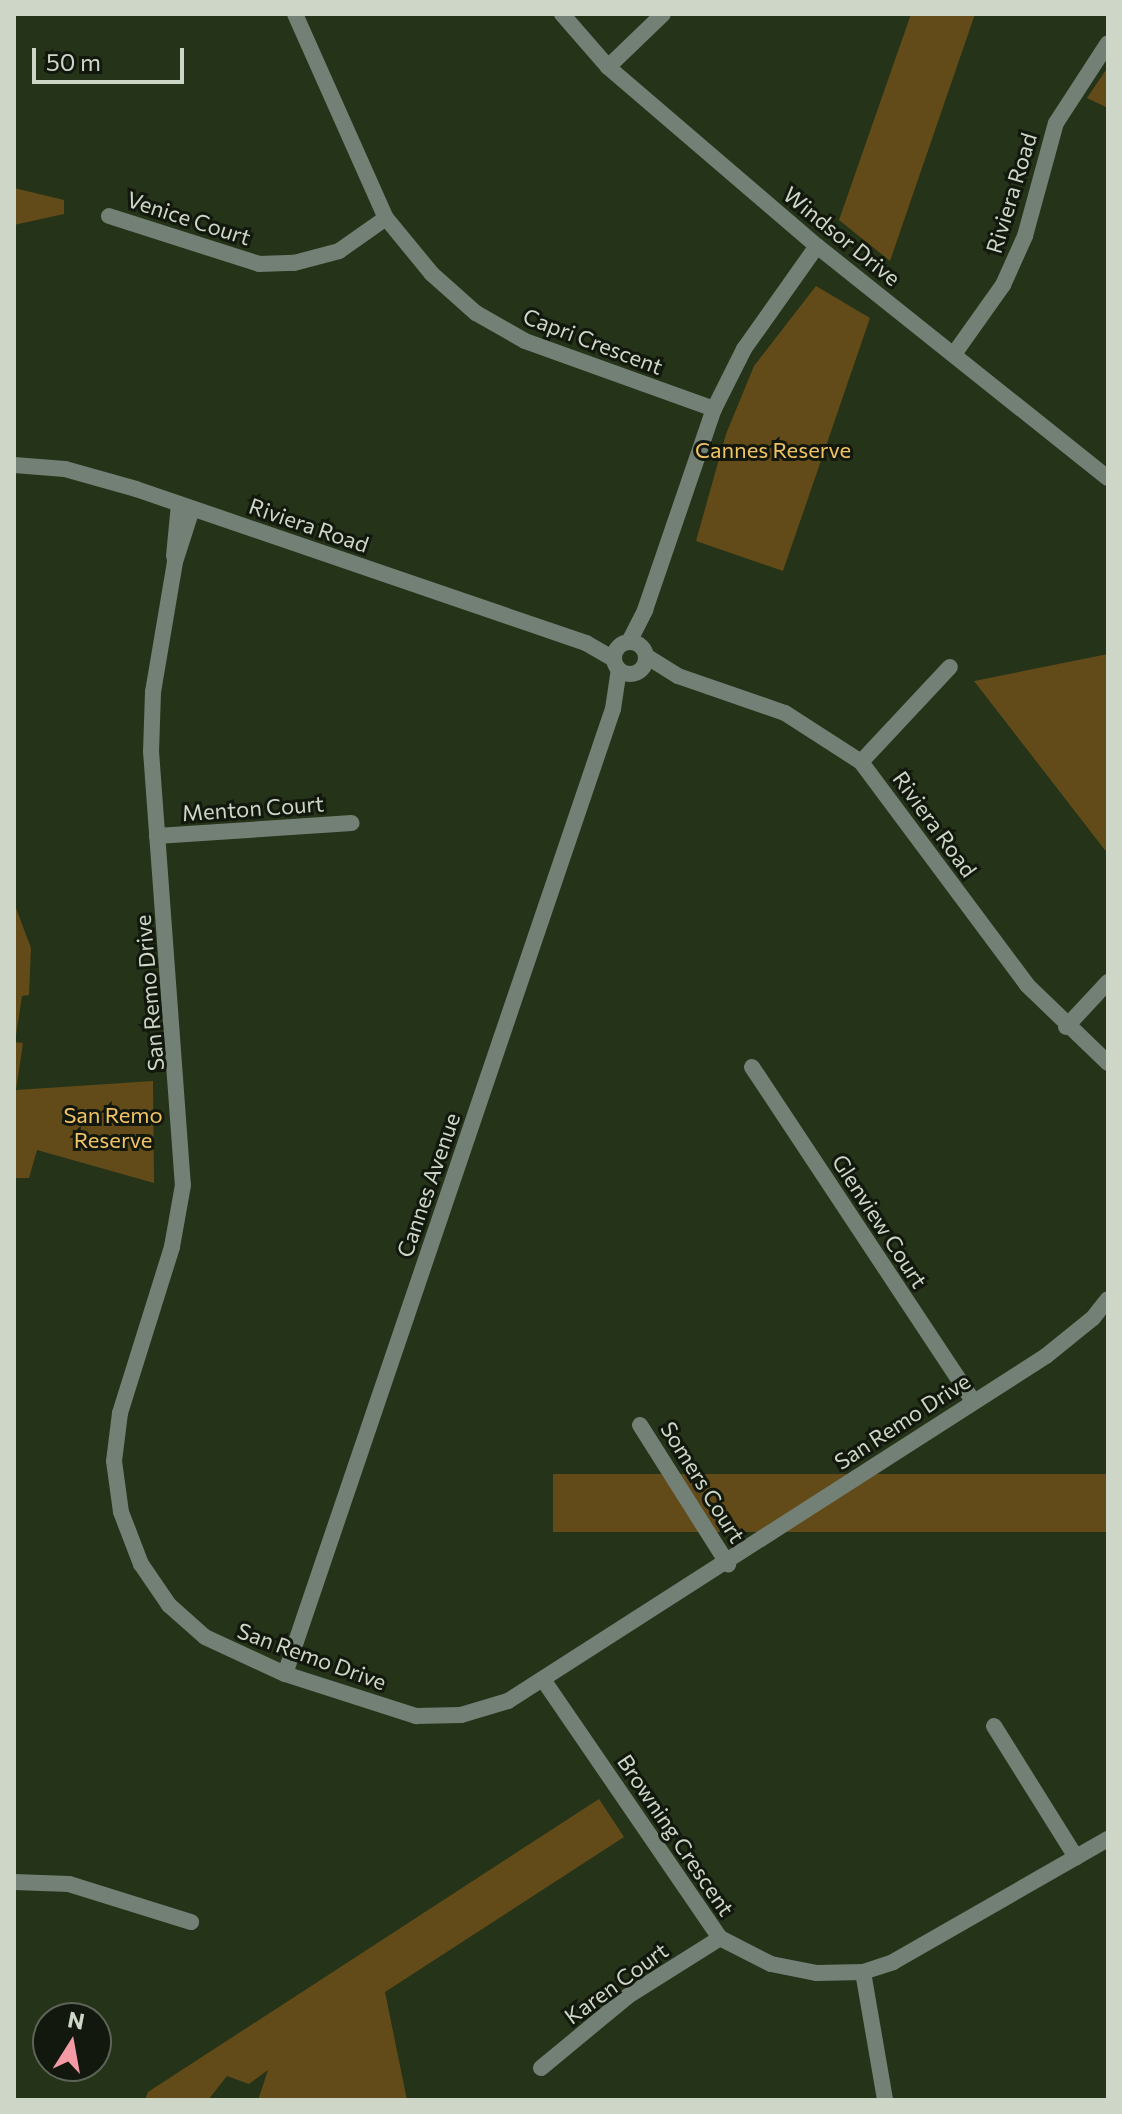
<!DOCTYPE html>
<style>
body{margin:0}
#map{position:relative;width:1122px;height:2114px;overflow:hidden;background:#253318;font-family:Commissioner,sans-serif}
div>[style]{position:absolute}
.green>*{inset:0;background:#624b19;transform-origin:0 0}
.minor>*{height:16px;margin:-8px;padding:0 8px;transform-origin:8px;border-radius:8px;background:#728076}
.minor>.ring{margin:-8px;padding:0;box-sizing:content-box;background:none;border:16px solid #728076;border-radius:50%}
span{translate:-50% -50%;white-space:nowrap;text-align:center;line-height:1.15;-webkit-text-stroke:6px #12180d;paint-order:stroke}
.street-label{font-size:22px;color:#ced7c7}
.park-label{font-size:22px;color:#f2c363}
.frame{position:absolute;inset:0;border:16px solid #ced7c7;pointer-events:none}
.north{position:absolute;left:32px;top:2002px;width:80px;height:80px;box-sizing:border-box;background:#12180d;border:2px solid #5d6457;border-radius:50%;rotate:11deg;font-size:22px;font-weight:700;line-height:32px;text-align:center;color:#ced7c7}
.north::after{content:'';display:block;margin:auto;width:28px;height:36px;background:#f49aa5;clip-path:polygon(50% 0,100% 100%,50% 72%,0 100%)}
.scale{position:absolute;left:32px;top:48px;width:152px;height:36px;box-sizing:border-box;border:4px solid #ced7c7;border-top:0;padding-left:10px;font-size:24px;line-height:28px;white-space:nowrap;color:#ced7c7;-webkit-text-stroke:6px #12180d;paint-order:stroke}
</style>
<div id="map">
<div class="green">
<div style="clip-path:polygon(911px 14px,975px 14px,890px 261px,839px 220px)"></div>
<div style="clip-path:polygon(1108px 67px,1108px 108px,1087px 98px)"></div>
<div style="clip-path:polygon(14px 188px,64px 200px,64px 214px,14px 225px)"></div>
<div style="clip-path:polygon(816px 286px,870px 318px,783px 571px,696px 541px,726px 434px,754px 366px)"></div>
<div style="clip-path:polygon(1108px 654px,1108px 854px,974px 681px)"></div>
<div style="clip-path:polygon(14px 903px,31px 948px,29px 995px,22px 996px,15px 1042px,23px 1043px,16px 1090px,153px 1081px,154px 1183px,37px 1150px,29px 1178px,14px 1178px)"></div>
<div style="left:1108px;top:1474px;width:58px;height:555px;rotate:90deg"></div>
<div style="clip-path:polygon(599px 1799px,624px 1837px,385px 1992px,407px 2100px,258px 2100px,268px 2070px,249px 2084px,227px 2076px,208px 2100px,145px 2100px,148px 2092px)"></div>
</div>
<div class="minor">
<div style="left:295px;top:14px;width:223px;rotate:66deg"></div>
<div style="left:386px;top:218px;width:72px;rotate:50.6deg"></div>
<div style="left:432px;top:274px;width:59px;rotate:41.6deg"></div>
<div style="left:476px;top:313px;width:56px;rotate:29.7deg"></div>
<div style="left:525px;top:341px;width:201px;rotate:19.8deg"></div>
<div style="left:562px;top:14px;width:70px;rotate:49deg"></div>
<div style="left:608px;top:67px;width:275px;rotate:40.6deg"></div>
<div style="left:817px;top:246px;width:372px;rotate:38.6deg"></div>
<div style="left:608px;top:67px;width:76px;rotate:-43.9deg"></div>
<div style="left:109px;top:216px;width:157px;rotate:17.7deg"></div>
<div style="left:259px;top:264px;width:35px;rotate:-2deg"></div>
<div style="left:294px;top:263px;width:47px;rotate:-14.9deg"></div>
<div style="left:339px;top:251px;width:57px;rotate:-35.1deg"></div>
<div style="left:954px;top:354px;width:85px;rotate:-54.6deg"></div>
<div style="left:1003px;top:285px;width:54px;rotate:-65.8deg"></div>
<div style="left:1025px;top:236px;width:117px;rotate:-74.7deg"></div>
<div style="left:1056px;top:123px;width:95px;rotate:-57deg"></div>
<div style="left:14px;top:465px;width:51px;rotate:4.5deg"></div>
<div style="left:65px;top:469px;width:74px;rotate:15.7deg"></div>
<div style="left:136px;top:489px;width:476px;rotate:18.9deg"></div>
<div style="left:586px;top:643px;width:32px;rotate:30deg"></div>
<div style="left:192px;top:509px;width:56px;rotate:107.8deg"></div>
<div style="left:175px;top:562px;width:132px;rotate:99.6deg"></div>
<div style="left:153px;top:692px;width:59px;rotate:91.9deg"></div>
<div style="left:151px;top:751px;width:435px;rotate:85.8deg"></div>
<div style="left:183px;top:1185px;width:63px;rotate:100.1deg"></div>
<div style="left:172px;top:1247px;width:174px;rotate:107.4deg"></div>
<div style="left:120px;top:1413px;width:48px;rotate:97.1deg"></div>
<div style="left:114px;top:1461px;width:51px;rotate:82.2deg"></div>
<div style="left:121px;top:1512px;width:56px;rotate:69deg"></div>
<div style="left:141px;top:1564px;width:50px;rotate:55.7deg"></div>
<div style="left:169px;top:1605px;width:48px;rotate:41.6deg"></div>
<div style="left:205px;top:1637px;width:88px;rotate:24.8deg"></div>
<div style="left:285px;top:1674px;width:138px;rotate:17.8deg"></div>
<div style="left:416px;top:1716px;width:45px;rotate:-1.3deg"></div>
<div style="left:461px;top:1715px;width:49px;rotate:-16.6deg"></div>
<div style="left:508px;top:1701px;width:639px;rotate:-32.67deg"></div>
<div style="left:1046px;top:1356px;width:60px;rotate:-39deg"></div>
<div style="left:1093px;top:1318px;width:24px;rotate:-52deg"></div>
<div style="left:174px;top:556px;width:52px;rotate:-84.5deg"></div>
<div style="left:629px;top:642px;width:36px;rotate:-63deg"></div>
<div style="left:645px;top:610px;width:213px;rotate:-71.1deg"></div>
<div style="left:714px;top:409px;width:67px;rotate:-63.4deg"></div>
<div style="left:744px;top:349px;width:126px;rotate:-54.7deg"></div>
<div class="ring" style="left:614px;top:642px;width:16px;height:16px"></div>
<div style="left:646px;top:656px;width:38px;rotate:32deg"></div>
<div style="left:678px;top:676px;width:113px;rotate:19.1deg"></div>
<div style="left:785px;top:713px;width:90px;rotate:32.8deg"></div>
<div style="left:861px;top:762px;width:278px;rotate:53.3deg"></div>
<div style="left:1027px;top:985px;width:112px;rotate:43.9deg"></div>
<div style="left:861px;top:762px;width:130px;rotate:-46.9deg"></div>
<div style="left:157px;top:836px;width:195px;rotate:-3.8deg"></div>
<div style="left:1066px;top:1027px;width:62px;rotate:-47deg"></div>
<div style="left:752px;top:1067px;width:399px;rotate:56.5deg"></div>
<div style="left:640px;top:1425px;width:165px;rotate:57.7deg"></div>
<div style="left:285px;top:1674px;width:1019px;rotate:-71.23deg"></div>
<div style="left:613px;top:709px;width:40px;rotate:-81.5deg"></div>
<div style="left:544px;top:1681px;width:311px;rotate:55.6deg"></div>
<div style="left:720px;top:1938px;width:57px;rotate:27deg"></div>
<div style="left:771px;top:1964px;width:47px;rotate:11.1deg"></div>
<div style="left:817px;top:1973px;width:46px;rotate:-1.2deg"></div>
<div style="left:863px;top:1972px;width:32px;rotate:-18deg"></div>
<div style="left:893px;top:1962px;width:248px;rotate:-29.8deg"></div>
<div style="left:994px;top:1726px;width:155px;rotate:58deg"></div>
<div style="left:14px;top:1882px;width:55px;rotate:2.1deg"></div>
<div style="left:69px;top:1884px;width:128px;rotate:17.3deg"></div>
<div style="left:863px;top:1972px;width:130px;rotate:80.2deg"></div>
<div style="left:541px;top:2068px;width:113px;rotate:-39.6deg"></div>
<div style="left:628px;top:1996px;width:109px;rotate:-32.2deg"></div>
</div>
<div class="street-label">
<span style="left:1011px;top:193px;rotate:-73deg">Riviera Road</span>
<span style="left:189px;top:218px;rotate:18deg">Venice Court</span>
<span style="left:842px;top:236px;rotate:39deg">Windsor Drive</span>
<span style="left:593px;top:341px;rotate:21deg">Capri Crescent</span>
<span style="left:309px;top:525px;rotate:19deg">Riviera Road</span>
<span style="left:253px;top:808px;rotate:-4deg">Menton Court</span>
<span style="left:935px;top:824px;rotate:54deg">Riviera Road</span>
<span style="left:149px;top:993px;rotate:-95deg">San Remo Drive</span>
<span style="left:428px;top:1185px;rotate:-71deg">Cannes Avenue</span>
<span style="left:880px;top:1221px;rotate:57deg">Glenview Court</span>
<span style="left:902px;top:1421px;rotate:-33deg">San Remo Drive</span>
<span style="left:703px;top:1482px;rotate:58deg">Somers Court</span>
<span style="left:312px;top:1656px;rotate:20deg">San Remo Drive</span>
<span style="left:676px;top:1835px;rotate:56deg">Browning Crescent</span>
<span style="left:616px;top:1983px;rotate:-36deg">Karen Court</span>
</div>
<div class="park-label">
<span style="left:773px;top:450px">Cannes Reserve</span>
<span style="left:113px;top:1127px">San Remo<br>Reserve</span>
</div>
<div class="frame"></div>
<div class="north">N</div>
<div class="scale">50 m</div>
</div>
